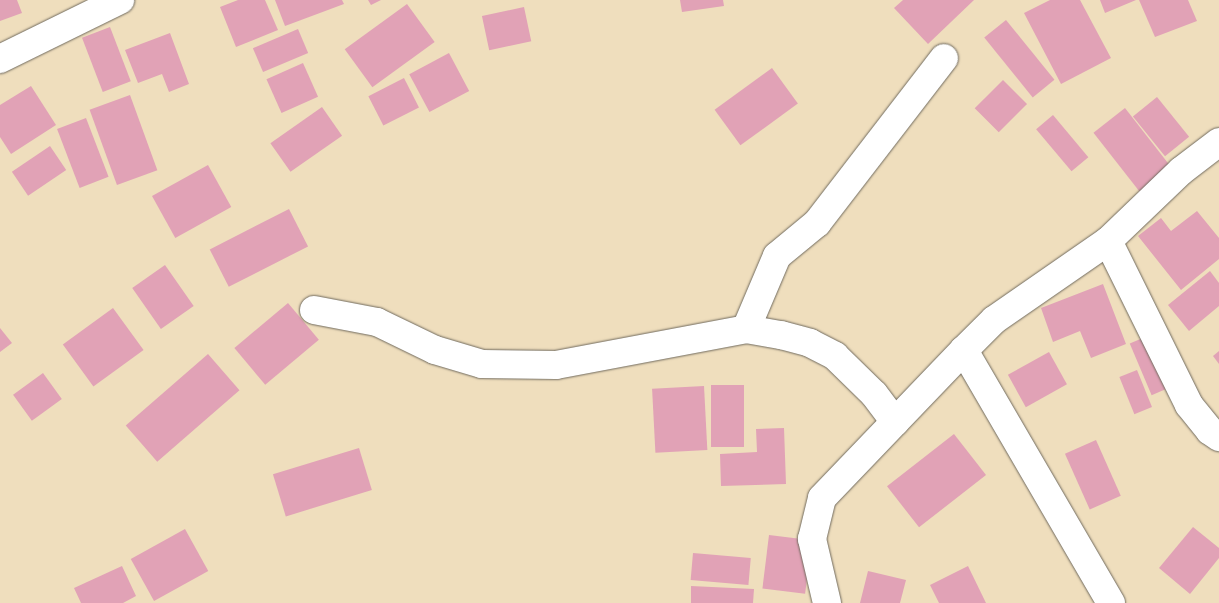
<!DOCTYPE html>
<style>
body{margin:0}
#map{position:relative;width:1219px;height:603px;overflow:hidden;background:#efdebd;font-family:"Comic Neue",sans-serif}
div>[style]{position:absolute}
.building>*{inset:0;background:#e1a2b6;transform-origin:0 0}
.roads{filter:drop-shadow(0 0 1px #706a5e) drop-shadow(0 0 1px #706a5e)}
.minor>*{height:28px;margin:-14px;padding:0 14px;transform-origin:14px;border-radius:14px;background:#fff}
.major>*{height:28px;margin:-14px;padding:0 14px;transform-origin:14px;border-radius:14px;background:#fff}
span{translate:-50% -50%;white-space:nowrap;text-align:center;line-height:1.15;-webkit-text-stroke:5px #f6f6f2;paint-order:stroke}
</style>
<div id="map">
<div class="building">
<div style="clip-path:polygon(0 0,17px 0,22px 13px,0 21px)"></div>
<div style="clip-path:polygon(238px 0,265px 0,278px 30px,236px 47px,220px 7px)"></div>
<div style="clip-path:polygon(275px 0,342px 0,344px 4px,285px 26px)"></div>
<div style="clip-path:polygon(368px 0,381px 0,371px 5px)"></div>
<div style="clip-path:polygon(680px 0,723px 0,724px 6px,682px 12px)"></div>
<div style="clip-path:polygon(903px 0,974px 0,928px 44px,894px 8px)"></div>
<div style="clip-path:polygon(1050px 0,1080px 0,1111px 58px,1061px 84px,1024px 13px)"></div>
<div style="clip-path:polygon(1100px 0,1136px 0,1105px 13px)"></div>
<div style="clip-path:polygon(1139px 0,1188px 0,1197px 21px,1155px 37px)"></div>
<div style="left:407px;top:4px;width:47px;height:77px;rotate:54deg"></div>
<div style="left:524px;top:7px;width:35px;height:43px;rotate:78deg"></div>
<div style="left:1006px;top:20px;width:77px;height:28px;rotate:51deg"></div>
<div style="left:110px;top:27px;width:58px;height:30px;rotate:69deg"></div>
<div style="left:298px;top:29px;width:26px;height:49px;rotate:67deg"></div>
<div style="clip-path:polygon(170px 33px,189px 84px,169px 92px,162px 74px,138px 83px,125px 50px)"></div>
<div style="left:449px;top:53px;width:43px;height:45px;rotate:62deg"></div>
<div style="left:303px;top:63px;width:37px;height:40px;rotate:66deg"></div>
<div style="left:772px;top:68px;width:44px;height:71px;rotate:54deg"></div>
<div style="left:404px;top:78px;width:33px;height:40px;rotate:63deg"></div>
<div style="left:1003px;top:80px;width:34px;height:40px;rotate:45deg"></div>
<div style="clip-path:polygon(31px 86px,56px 125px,11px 154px,0 137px,0 105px)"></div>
<div style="left:130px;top:95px;width:80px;height:43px;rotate:70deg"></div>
<div style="left:1157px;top:97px;width:51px;height:31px;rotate:51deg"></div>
<div style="left:322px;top:107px;width:35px;height:63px;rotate:55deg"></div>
<div style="left:1125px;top:108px;width:76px;height:40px;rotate:52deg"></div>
<div style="left:1053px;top:115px;width:55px;height:22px;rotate:50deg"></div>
<div style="left:86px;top:118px;width:63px;height:31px;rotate:69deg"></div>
<div style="left:50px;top:146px;width:29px;height:46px;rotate:56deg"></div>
<div style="left:208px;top:165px;width:48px;height:64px;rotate:61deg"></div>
<div style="left:289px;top:209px;width:42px;height:89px;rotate:63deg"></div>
<div style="clip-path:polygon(1197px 211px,1219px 238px,1219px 259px,1181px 290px,1138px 236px,1161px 218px,1171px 231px)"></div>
<div style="left:165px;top:265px;width:50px;height:40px;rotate:55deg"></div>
<div style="clip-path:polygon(1210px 271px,1219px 283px,1219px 306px,1189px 331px,1168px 305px)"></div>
<div style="clip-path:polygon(1103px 284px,1126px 344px,1091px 358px,1080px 331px,1053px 342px,1041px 308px)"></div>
<div style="left:288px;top:303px;width:48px;height:70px;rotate:50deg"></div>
<div style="left:113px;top:308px;width:52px;height:62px;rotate:54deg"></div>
<div style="clip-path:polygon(0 328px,12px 343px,0 352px)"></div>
<div style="left:1150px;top:335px;width:56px;height:22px;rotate:67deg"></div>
<div style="clip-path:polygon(1219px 351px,1219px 364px,1213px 356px)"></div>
<div style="left:1049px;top:352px;width:37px;height:47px;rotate:61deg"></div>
<div style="left:208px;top:354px;width:48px;height:109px;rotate:49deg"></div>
<div style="left:1137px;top:370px;width:40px;height:19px;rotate:68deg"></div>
<div style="left:43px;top:373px;width:32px;height:37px;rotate:54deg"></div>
<div style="left:711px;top:385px;width:33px;height:62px"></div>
<div style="left:704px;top:386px;width:64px;height:52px;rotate:87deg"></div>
<div style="clip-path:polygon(784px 428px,786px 484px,721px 486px,720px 454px,757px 452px,756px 429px)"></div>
<div style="left:954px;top:434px;width:52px;height:85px;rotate:52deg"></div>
<div style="left:1096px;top:440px;width:61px;height:34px;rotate:66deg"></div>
<div style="left:359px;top:448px;width:44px;height:90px;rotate:73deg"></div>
<div style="clip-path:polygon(1193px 527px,1219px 548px,1219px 558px,1190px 594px,1159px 568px)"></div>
<div style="left:185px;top:529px;width:48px;height:62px;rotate:61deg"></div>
<div style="left:769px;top:535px;width:43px;height:54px;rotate:7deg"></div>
<div style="left:693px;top:553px;width:58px;height:27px;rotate:5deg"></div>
<div style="clip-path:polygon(122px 566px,136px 596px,123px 603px,81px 603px,74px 588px)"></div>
<div style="clip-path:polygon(968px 566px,986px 603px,939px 603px,930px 585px)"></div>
<div style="clip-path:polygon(868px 571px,906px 580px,900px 603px,860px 603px)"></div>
<div style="clip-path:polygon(691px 586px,754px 589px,753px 603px,691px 603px)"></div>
</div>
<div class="roads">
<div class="minor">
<div style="left:1108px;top:241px;width:183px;rotate:63.7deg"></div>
<div style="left:1189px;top:405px;width:33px;rotate:51deg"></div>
<div style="left:1210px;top:431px;width:11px;rotate:34deg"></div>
<div style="left:314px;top:310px;width:64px;rotate:10.8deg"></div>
<div style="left:377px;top:322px;width:64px;rotate:25.8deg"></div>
<div style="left:435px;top:350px;width:49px;rotate:16.6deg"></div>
<div style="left:482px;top:364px;width:74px;rotate:0.8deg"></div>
<div style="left:556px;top:365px;width:193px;rotate:-10.7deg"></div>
<div style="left:746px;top:329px;width:36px;rotate:10deg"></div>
<div style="left:781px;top:335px;width:30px;rotate:15deg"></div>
<div style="left:810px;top:343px;width:28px;rotate:27deg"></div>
<div style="left:835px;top:356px;width:54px;rotate:44.3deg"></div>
<div style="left:874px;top:394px;width:35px;rotate:53deg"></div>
<div style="left:746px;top:329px;width:79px;rotate:-67deg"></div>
<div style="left:777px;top:256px;width:52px;rotate:-39.5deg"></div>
<div style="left:817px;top:223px;width:208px;rotate:-52.4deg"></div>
<div style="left:827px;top:603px;width:66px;rotate:-103.2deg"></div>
<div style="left:812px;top:539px;width:42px;rotate:-76.3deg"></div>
<div style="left:822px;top:498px;width:205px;rotate:-46.2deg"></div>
<div style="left:1111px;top:603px;width:293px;rotate:-120.2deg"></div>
<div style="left:964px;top:350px;width:42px;rotate:-45deg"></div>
<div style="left:994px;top:320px;width:139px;rotate:-34.7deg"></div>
<div style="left:1108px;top:241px;width:101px;rotate:-43.8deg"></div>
<div style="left:1181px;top:171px;width:48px;rotate:-37.3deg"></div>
</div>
<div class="major">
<div style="left:0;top:59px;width:134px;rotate:-26.2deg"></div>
</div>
</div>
</div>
